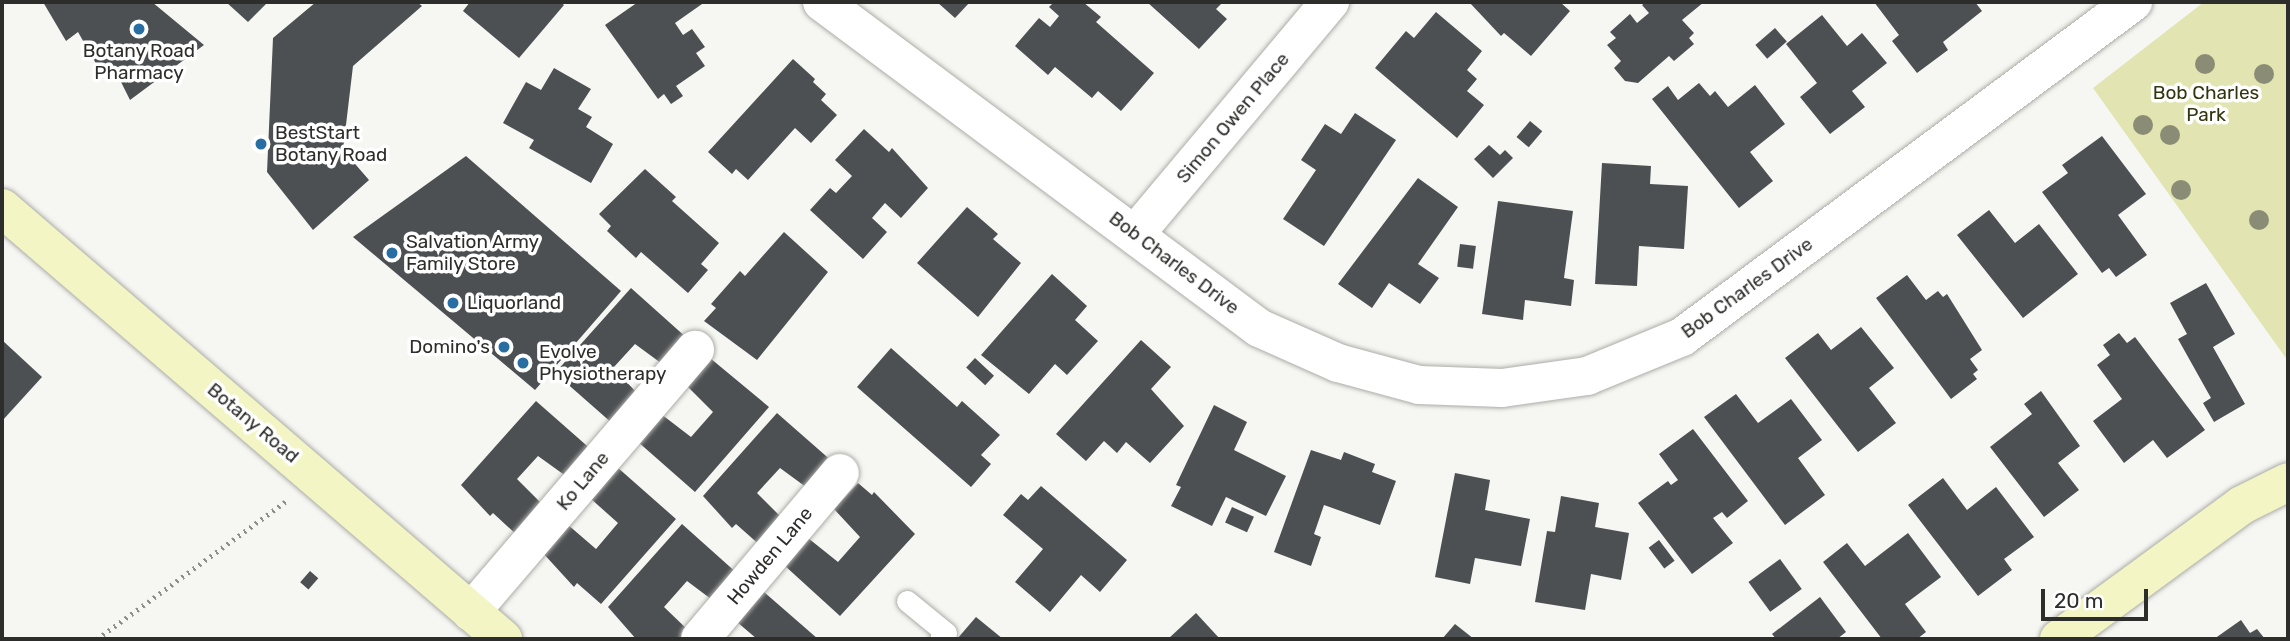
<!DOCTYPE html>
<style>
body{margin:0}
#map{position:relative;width:2290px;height:641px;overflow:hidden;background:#f6f7f2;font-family:Rubik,sans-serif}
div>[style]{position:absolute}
.green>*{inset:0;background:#e2e4b1}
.building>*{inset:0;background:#4d5053;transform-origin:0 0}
.path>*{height:4.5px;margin-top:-2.25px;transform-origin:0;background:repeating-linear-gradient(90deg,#8e8f8b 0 2px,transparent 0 7px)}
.roads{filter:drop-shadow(0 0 2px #acaca8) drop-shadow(0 0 2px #acaca8)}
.lane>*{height:21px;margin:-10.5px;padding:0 10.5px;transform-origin:10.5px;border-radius:10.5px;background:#fff}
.street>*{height:38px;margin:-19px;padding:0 19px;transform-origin:19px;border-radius:19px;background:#fff}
.secondary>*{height:38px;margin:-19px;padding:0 19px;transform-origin:19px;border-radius:19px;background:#f4f5c4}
.trees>*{width:20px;height:20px;margin:-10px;border-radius:50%;background:#8b8c75}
.dots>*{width:19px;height:19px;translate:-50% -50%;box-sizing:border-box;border:4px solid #fff;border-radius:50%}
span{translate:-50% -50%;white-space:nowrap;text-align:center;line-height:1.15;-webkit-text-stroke:7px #fff;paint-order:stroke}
.poi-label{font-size:19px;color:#2d2d2b}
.left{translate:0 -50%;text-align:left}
.right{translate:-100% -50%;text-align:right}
.park-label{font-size:19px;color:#34350f}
.street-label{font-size:19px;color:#2d2d2b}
.frame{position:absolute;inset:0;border:4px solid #2d2d2b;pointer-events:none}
.scale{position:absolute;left:2041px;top:589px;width:107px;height:32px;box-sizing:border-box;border:4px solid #2d2d2b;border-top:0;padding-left:9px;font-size:21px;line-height:24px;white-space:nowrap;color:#2d2d2b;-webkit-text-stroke:5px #fff;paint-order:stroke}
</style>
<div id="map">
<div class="green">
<div style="clip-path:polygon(2204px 2px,2288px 2px,2288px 361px,2093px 88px)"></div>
</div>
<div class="building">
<div style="clip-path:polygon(43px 2px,152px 2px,204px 45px,130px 100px,113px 66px,102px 74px,78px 32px,66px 41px)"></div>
<div style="clip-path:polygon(226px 2px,268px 2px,248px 22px)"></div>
<div style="clip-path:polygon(316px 2px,417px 2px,422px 6px,353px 66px,343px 150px,369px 180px,313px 230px,267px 172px,273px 38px)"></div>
<div style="clip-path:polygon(470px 2px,560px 2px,564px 5px,519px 58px,463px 11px)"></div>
<div style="clip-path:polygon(638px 2px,702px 4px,675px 23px,683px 35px,692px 29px,705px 47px,696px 53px,705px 66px,676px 86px,683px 96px,671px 104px,664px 94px,658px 99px,605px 25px)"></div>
<div style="clip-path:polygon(937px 2px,970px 2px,955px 18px)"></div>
<div style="clip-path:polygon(1054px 2px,1083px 2px,1101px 17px,1096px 22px,1154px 73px,1121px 111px,1098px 91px,1092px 98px,1055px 67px,1048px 75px,1015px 46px,1039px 18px,1050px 27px,1059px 16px,1049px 7px)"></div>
<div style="clip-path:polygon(1147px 2px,1223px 2px,1216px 9px,1227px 19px,1199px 49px)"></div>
<div style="clip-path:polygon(1469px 2px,1560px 2px,1570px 11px,1531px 56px,1504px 33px,1501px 36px)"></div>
<div style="clip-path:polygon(1646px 2px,1704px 2px,1682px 20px,1694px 33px,1689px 38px,1694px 44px,1674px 61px,1669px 56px,1638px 83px,1625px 81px,1614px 68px,1621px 61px,1607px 45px,1616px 38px,1610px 32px,1630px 14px,1637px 23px,1649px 13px,1642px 5px)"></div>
<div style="clip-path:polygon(1874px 2px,1975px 2px,1982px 11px,1943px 42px,1948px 50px,1917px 73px,1892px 41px,1899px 35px)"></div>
<div style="clip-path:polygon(1436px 12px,1482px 51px,1467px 70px,1477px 79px,1467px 91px,1484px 105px,1457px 138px,1375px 68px,1406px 31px,1414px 38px)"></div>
<div style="clip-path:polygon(1822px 15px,1847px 46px,1862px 33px,1887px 63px,1852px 91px,1865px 107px,1830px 134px,1800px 97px,1817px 83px,1786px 44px)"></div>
<div style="left:1775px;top:28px;width:18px;height:26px;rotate:49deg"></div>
<div style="clip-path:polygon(793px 59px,815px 79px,813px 82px,826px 94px,821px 100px,837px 115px,811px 143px,795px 128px,748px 180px,736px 169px,732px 174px,708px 152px)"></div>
<div style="clip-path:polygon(554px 68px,591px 89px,578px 109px,592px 117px,586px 127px,613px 144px,591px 183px,529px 148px,534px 140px,503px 123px,526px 82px,541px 90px)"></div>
<div style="clip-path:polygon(1699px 83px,1710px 96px,1715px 91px,1728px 107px,1755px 85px,1785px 124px,1750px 152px,1773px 181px,1739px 208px,1652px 99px,1668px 86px,1678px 100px)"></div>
<div style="clip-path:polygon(1355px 113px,1396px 140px,1324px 246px,1283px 219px,1316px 170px,1301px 160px,1325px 124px,1341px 134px)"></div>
<div style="left:1530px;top:121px;width:16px;height:21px;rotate:40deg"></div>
<div style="clip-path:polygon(864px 129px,889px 152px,892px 148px,928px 188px,901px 218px,885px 203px,872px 218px,887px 232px,863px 259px,810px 210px,830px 188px,836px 193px,852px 176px,835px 160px)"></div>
<div style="clip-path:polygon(2102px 136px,2146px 194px,2118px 215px,2147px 255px,2116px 277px,2109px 268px,2102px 273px,2042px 192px,2068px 173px,2062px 165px)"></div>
<div style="clip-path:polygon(1489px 145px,1500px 155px,1505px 150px,1513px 158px,1493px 178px,1474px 159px)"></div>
<div style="clip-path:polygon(466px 156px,621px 291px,535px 390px,353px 237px)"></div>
<div style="clip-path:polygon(1602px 163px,1651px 166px,1650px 184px,1688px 186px,1684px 249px,1639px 246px,1637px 286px,1595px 284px)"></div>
<div style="clip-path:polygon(645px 169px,676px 197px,672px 201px,719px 243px,701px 264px,708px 270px,688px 293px,641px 252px,636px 258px,607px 231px,611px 226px,599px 214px)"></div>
<div style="clip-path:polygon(1418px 178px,1458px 207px,1418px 264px,1439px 278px,1420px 304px,1389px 283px,1372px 308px,1338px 284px)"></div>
<div style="clip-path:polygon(1498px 201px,1573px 211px,1564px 278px,1574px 280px,1571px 306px,1525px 300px,1523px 320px,1482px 314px)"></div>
<div style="clip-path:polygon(967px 207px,998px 234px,993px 239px,1021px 263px,978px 317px,917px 263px)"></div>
<div style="clip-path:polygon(1989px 210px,2015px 243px,2039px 224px,2078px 274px,2023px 318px,1957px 235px)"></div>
<div style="clip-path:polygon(784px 232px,828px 272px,757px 360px,704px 321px,716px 308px,711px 304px,740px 271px,745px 276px)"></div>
<div style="left:1460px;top:244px;width:16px;height:23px;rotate:7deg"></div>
<div style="clip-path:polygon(1052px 274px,1087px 306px,1075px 320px,1098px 341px,1067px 375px,1055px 364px,1029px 394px,981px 355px)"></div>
<div style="clip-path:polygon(1907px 275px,1926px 300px,1938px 291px,1943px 297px,1947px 294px,1982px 350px,1970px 359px,1978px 370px,1973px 374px,1977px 379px,1951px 399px,1876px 298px)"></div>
<div style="clip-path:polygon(2206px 283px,2235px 334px,2213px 347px,2245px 404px,2214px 422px,2203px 403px,2211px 398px,2178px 339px,2187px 334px,2170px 303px)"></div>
<div style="clip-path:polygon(631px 288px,688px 339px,665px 366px,635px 344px,613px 368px,639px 395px,613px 424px,555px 373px)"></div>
<div style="clip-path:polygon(1861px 327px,1894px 368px,1869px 388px,1896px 423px,1858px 452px,1785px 358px,1818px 333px,1831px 350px)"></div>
<div style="clip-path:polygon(2119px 333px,2127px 343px,2135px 337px,2205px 430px,2167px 458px,2153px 440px,2124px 463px,2093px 421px,2122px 399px,2097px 365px,2110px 355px,2103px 345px)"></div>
<div style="clip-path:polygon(2px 340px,42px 377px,2px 421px)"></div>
<div style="clip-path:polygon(1141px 340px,1171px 367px,1151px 389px,1184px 426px,1150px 463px,1126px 442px,1117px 453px,1104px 441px,1086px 461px,1056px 434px)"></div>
<div style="clip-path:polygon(891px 348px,957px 407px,962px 401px,1000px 435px,981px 455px,991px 464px,971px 487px,857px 387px)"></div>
<div style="clip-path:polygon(710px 358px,769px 407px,695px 492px,637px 441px,661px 414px,691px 437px,713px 412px,686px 385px)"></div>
<div style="left:975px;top:358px;width:26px;height:13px;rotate:43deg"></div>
<div style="clip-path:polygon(2041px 391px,2080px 446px,2058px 463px,2079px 490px,2044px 517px,1990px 447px,2032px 414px,2024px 404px)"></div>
<div style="clip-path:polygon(1736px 394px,1758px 423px,1791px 399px,1822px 440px,1798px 458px,1825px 495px,1785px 525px,1704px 417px)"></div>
<div style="clip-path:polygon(536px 401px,594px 452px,570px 479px,538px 456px,517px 479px,545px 507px,519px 537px,493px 513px,490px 516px,461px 485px)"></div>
<div style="clip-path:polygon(1214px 405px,1247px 422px,1234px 450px,1286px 476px,1266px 516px,1226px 497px,1212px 526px,1171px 506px,1181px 487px,1176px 485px)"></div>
<div style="clip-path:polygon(777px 413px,834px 463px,810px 490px,780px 468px,757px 493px,785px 521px,762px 547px,736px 524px,732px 528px,703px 496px)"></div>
<div style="clip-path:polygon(1693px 429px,1748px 501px,1727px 518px,1722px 512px,1713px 518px,1733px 543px,1692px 574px,1638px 503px,1668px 481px,1671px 485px,1678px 480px,1659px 454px)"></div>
<div style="clip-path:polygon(1311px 450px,1341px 460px,1344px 452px,1375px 464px,1372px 472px,1396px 481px,1380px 525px,1324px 505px,1314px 534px,1321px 537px,1311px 566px,1274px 552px)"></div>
<div style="clip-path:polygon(617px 467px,676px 519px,601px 604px,577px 583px,574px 587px,542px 552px,567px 524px,596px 549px,618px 523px,590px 498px)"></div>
<div style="clip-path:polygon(1455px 473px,1490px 480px,1485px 510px,1530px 519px,1521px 566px,1475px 558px,1470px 584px,1435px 577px)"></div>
<div style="clip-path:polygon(1943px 478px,1967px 510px,1996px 487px,2034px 537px,2004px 559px,2012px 570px,1978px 596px,1908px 505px)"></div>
<div style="clip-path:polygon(858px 483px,872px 495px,874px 492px,915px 534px,840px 616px,784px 565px,808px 538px,838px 562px,860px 537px,834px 509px)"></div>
<div style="clip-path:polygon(1041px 486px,1127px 560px,1100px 592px,1081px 575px,1050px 612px,1015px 582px,1043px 549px,1003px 515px,1021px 494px,1028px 500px)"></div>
<div style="clip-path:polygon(1561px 496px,1599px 503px,1595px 527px,1629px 533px,1621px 580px,1591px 574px,1585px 610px,1535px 602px,1547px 531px,1555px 532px)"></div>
<div style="left:1232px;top:507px;width:24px;height:17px;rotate:24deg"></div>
<div style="clip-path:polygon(682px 524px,739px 575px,715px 602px,687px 581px,664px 607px,689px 631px,682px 639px,636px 639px,608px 607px)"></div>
<div style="clip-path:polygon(1908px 533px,1941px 577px,1905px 604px,1926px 632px,1917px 639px,1882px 639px,1823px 562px,1847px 543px,1865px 566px)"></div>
<div style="left:1659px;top:540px;width:26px;height:13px;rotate:53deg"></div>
<div style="left:1780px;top:559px;width:37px;height:39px;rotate:54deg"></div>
<div style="left:310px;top:571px;width:11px;height:15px;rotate:41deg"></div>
<div style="clip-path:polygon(764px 592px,818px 639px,757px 639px,737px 622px)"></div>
<div style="clip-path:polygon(1820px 597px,1846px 632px,1837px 639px,1776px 639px,1772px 634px)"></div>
<div style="clip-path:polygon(1196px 613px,1220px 639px,1168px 639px)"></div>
<div style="clip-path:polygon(976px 617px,1003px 639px,957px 639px)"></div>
<div style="clip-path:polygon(2241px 620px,2250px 633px,2257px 629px,2265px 639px,2214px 639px)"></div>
<div style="clip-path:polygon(1455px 624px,1474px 639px,1442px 639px)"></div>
</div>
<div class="path">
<div style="left:97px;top:639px;width:234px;rotate:-36.1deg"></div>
</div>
<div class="roads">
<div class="lane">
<div style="left:907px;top:601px;width:50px;rotate:39.4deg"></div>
<div style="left:946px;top:633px;width:8px;rotate:135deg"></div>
</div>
<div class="street">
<div style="left:822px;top:2px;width:545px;rotate:36.72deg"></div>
<div style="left:1259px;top:328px;width:86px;rotate:23.9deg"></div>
<div style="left:1338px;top:363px;width:84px;rotate:15.2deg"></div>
<div style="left:1419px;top:385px;width:83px;rotate:2.1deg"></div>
<div style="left:1502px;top:388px;width:86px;rotate:-8deg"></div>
<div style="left:1587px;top:376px;width:103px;rotate:-22.3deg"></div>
<div style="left:1682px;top:337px;width:562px;rotate:-36.6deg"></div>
<div style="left:1136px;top:233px;width:302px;rotate:-50deg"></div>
<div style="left:471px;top:612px;width:345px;rotate:-49.5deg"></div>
<div style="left:700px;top:639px;width:217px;rotate:-49.9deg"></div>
</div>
<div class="secondary">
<div style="left:2px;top:208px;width:661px;rotate:40.7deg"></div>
<div style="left:2059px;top:639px;width:227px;rotate:-36.2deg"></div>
<div style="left:2242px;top:505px;width:51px;rotate:-26.6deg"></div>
</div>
</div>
<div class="trees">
<div style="left:2205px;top:64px"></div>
<div style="left:2264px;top:74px"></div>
<div style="left:2143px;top:125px"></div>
<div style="left:2170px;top:135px"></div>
<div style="left:2181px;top:190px"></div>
<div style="left:2259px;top:220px"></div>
</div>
<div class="dots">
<div style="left:139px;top:29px;background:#286ea3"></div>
<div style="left:261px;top:144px;background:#286ea3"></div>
<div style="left:392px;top:253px;background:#286ea3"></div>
<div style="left:453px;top:303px;background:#286ea3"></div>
<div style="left:504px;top:347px;background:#286ea3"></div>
<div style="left:523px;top:363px;background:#286ea3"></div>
</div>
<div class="poi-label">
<span style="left:139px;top:62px">Botany Road<br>Pharmacy</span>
<span class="left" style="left:275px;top:144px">BestStart<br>Botany Road</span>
<span class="left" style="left:406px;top:253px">Salvation Army<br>Family Store</span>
<span class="left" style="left:467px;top:303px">Liquorland</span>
<span class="right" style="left:490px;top:347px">Domino's</span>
<span class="left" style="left:539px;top:363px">Evolve<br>Physiotherapy</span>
</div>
<div class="park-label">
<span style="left:2206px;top:104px">Bob Charles<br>Park</span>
</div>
<div class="street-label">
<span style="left:1233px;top:118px;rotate:-50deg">Simon Owen Place</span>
<span style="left:1174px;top:263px;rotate:37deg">Bob Charles Drive</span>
<span style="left:1747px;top:288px;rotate:-36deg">Bob Charles Drive</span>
<span style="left:253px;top:423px;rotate:40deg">Botany Road</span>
<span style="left:583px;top:481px;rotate:-50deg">Ko Lane</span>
<span style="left:770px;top:556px;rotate:-50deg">Howden Lane</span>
</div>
<div class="frame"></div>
<div class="scale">20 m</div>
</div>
